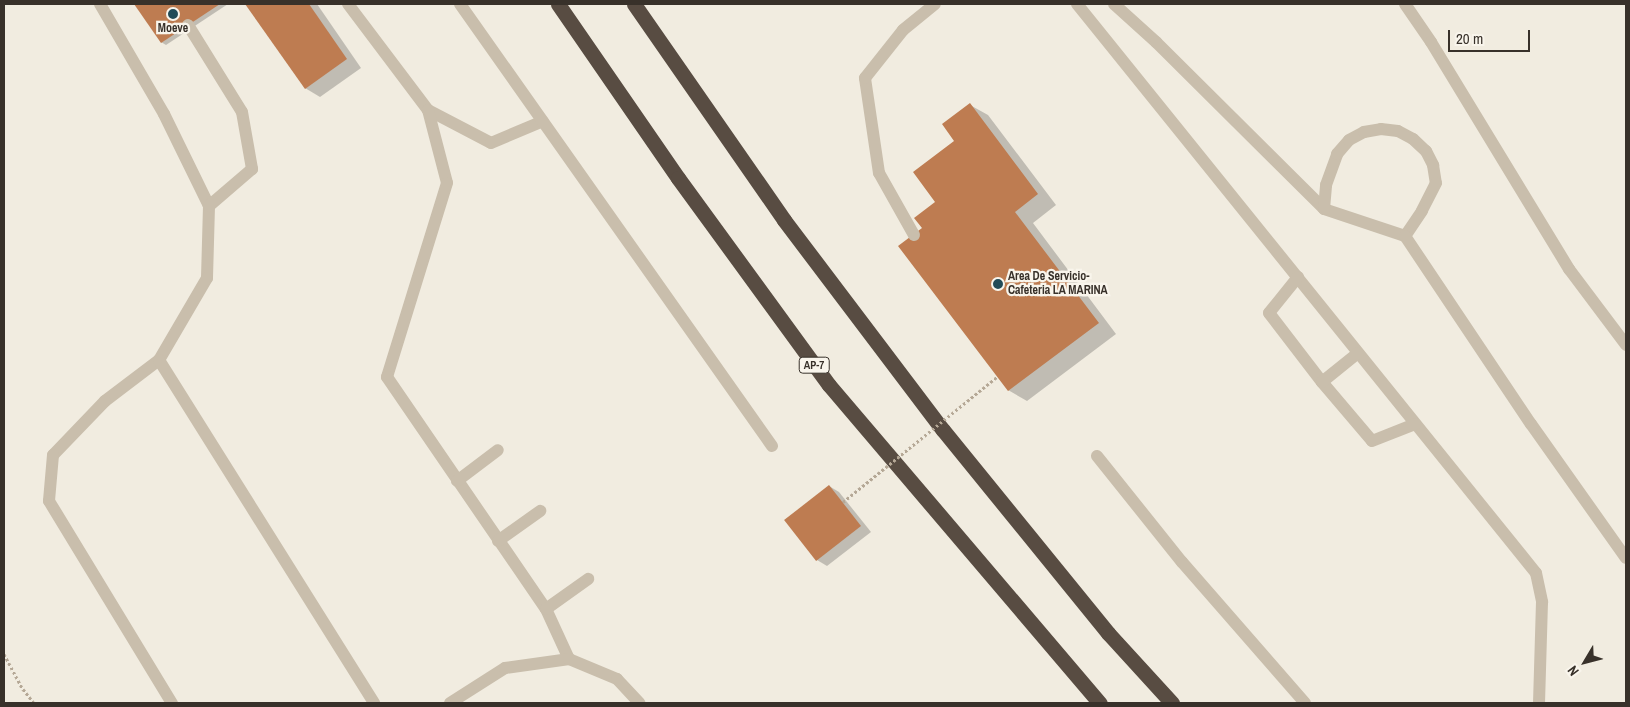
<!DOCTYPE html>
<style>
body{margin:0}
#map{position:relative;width:1630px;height:707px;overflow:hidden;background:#f1ece0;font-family:"Archivo Narrow",sans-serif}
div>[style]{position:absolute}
.shadow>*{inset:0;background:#0003}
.building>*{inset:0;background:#be7c51;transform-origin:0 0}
.path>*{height:3px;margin-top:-1.5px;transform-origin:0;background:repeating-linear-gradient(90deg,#b5a896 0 2.5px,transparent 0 5px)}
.lane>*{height:12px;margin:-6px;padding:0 6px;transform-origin:6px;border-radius:6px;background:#c9beac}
.street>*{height:12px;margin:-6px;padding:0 6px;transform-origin:6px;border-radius:6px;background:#c9beac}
.highway>*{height:15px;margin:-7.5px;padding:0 7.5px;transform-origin:7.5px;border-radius:7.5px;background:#584c42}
.path-bridge>*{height:3px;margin-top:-1.5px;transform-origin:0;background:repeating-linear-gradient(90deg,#b5a896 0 2.5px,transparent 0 5px)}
.dots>*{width:14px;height:14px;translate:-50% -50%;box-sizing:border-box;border:2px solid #f9f5ec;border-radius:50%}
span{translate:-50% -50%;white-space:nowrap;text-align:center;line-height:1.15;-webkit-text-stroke:4.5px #f9f5ec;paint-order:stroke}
.shield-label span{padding:1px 4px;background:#f9f5ec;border:1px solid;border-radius:4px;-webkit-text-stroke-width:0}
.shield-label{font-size:11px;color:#38312a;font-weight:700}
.poi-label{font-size:12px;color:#38312a;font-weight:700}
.left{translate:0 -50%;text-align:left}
.frame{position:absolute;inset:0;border:5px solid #38312a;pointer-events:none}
.north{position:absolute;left:1560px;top:637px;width:50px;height:50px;-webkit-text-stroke:4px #f9f5ec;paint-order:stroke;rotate:233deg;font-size:14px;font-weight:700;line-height:20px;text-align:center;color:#38312a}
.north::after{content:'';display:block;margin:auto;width:18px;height:22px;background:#38312a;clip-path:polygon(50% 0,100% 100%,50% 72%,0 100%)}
.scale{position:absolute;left:1448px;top:30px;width:82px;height:22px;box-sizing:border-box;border:2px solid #38312a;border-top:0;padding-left:6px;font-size:15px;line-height:18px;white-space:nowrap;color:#38312a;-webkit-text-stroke:4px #f9f5ec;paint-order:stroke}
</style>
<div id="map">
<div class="shadow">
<div style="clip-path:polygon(136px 4px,228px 4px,166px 45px,161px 42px)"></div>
<div style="clip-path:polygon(246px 4px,317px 4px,361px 68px,320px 97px,305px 88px)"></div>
<div style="clip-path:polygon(970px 105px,988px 115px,1056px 205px,1033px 223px,1116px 334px,1027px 401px,1008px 390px,924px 228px,937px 202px)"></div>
<div style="clip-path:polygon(829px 486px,839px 492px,871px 532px,827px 566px,817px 560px)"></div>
</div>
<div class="building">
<div style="clip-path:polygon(134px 4px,220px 4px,161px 43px)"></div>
<div style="clip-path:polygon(245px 4px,309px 4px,347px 59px,305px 89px)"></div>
<div style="clip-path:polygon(970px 103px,1038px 194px,1015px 212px,1099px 323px,1008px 391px,898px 246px,922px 228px,914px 218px,935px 202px,913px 172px,954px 141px,942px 124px)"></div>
<div style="left:829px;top:485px;width:52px;height:57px;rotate:52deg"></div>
</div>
<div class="path">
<div style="left:4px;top:654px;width:40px;rotate:62deg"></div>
<div style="left:23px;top:689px;width:18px;rotate:52deg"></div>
</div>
<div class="lane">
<div style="left:100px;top:4px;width:127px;rotate:59.8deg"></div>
<div style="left:164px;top:114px;width:102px;rotate:63.9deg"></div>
<div style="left:209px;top:206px;width:72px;rotate:91.6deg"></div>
<div style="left:207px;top:278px;width:95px;rotate:120.3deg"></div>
<div style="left:159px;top:360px;width:68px;rotate:142.8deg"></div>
<div style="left:105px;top:401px;width:75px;rotate:133.9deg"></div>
<div style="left:53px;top:455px;width:46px;rotate:95deg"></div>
<div style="left:49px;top:501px;width:237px;rotate:58.7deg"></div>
<div style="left:348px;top:4px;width:133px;rotate:53deg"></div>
<div style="left:428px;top:110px;width:71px;rotate:27.6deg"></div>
<div style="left:491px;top:143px;width:56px;rotate:-22.9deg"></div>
<div style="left:460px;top:4px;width:541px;rotate:54.78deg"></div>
<div style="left:1077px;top:4px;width:731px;rotate:51.11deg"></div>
<div style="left:1536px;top:573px;width:30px;rotate:78deg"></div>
<div style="left:1542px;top:602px;width:101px;rotate:91.7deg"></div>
<div style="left:1114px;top:4px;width:57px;rotate:42.1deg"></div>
<div style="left:1156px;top:42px;width:237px;rotate:44.8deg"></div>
<div style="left:188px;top:25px;width:102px;rotate:58.2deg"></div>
<div style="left:242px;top:112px;width:58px;rotate:80deg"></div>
<div style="left:252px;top:169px;width:57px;rotate:139.3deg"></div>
<div style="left:428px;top:110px;width:75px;rotate:75.4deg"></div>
<div style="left:447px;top:183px;width:203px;rotate:107.2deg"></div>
<div style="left:387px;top:377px;width:281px;rotate:55.6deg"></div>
<div style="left:546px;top:609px;width:55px;rotate:65.3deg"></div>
<div style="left:1381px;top:129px;width:17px;rotate:7deg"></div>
<div style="left:1398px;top:131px;width:17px;rotate:28deg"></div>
<div style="left:1413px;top:139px;width:18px;rotate:43deg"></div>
<div style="left:1426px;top:151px;width:16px;rotate:63deg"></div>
<div style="left:1433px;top:165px;width:18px;rotate:81deg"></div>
<div style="left:1436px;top:183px;width:31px;rotate:117deg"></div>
<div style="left:1422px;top:211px;width:30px;rotate:124deg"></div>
<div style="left:1405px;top:236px;width:85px;rotate:-161.6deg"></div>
<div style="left:1324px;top:209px;width:24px;rotate:-85deg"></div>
<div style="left:1326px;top:185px;width:33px;rotate:-70deg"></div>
<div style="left:1337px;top:154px;width:18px;rotate:-49deg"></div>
<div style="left:1349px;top:140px;width:17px;rotate:-28deg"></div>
<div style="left:1364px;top:132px;width:17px;rotate:-10deg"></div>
<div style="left:914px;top:235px;width:71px;rotate:-119.4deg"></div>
<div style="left:879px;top:173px;width:96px;rotate:-98.4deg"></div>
<div style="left:865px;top:78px;width:61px;rotate:-51.6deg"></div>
<div style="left:903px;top:30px;width:41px;rotate:-39.1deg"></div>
<div style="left:1405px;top:236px;width:226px;rotate:56.2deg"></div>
<div style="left:1531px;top:424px;width:164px;rotate:54.7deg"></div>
<div style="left:1298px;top:277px;width:46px;rotate:128.9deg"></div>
<div style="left:1269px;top:313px;width:87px;rotate:52.5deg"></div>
<div style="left:1322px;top:382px;width:77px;rotate:49.7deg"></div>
<div style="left:1372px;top:441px;width:46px;rotate:-21.6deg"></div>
<div style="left:159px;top:360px;width:405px;rotate:57.9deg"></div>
<div style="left:1322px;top:382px;width:46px;rotate:-38.9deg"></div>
<div style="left:1097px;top:456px;width:136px;rotate:51.3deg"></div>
<div style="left:1182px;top:562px;width:187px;rotate:48.9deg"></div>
<div style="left:457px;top:481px;width:51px;rotate:-37.1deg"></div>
<div style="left:498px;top:541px;width:52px;rotate:-35.5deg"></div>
<div style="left:546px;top:609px;width:52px;rotate:-35.5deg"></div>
<div style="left:450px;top:703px;width:65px;rotate:-32.5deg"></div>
<div style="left:505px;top:668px;width:65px;rotate:-8deg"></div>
<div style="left:569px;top:659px;width:52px;rotate:22.6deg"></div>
<div style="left:617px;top:679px;width:33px;rotate:47deg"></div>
</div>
<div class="street">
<div style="left:1405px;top:4px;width:46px;rotate:55.6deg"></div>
<div style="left:1431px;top:42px;width:266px;rotate:58.7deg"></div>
<div style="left:1569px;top:269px;width:95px;rotate:53.1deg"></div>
</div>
<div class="highway">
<div style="left:558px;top:4px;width:211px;rotate:55.4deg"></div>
<div style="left:678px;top:178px;width:256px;rotate:53.9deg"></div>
<div style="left:829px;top:385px;width:418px;rotate:49.6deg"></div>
<div style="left:634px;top:4px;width:263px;rotate:55.2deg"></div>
<div style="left:784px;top:220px;width:263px;rotate:52.9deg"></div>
<div style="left:943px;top:430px;width:262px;rotate:50.9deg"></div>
<div style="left:1108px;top:633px;width:95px;rotate:47.6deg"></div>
</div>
<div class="path-bridge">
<div style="left:843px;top:502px;width:198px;rotate:-39.1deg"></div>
</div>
<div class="dots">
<div style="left:173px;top:14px;background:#224b57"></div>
<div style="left:998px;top:284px;background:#224b57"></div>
</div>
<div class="shield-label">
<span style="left:814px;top:365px">AP-7</span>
</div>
<div class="poi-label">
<span style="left:173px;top:29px">Moeve</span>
<span class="left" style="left:1008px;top:284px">Area De Servicio-<br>Cafeteria LA MARINA</span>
</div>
<div class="frame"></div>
<div class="north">N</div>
<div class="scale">20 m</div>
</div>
